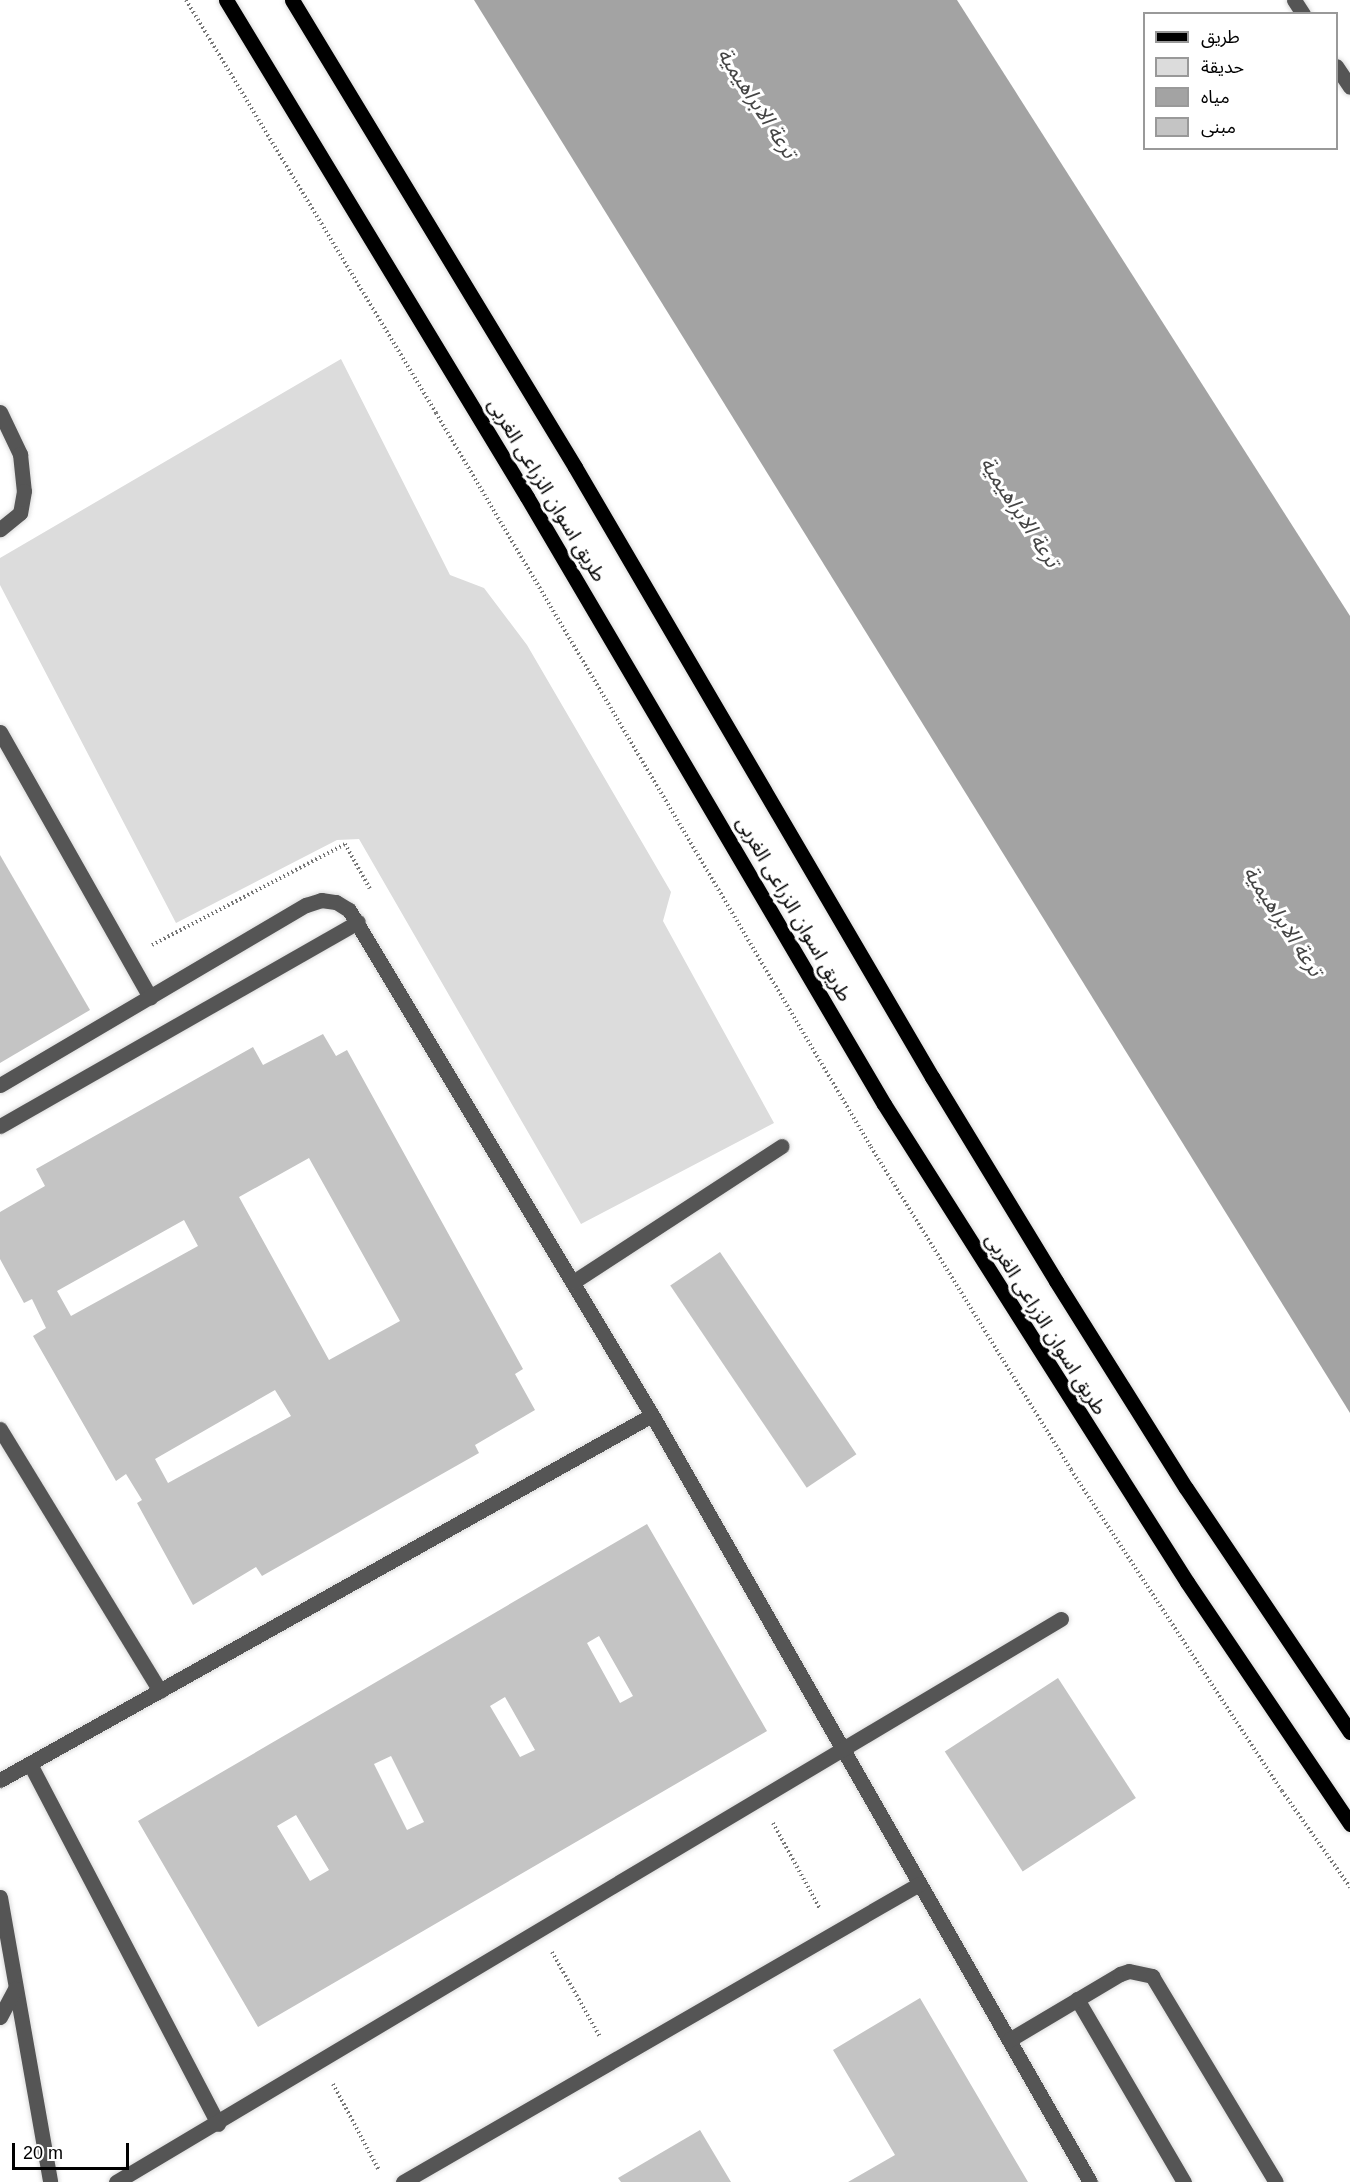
<!DOCTYPE html>
<meta charset="utf-8">
<style>
body{margin:0}
#map{position:relative;width:1350px;height:2182px;overflow:hidden;background:#fff;font-family:Arial,"Noto Sans Arabic",sans-serif}
div>[style]{position:absolute}
.green>*{inset:0;background:#dcdcdc}
.water>*{inset:0;background:#a3a3a3}
.building>*{inset:0;background:#c4c4c4;transform-origin:0 0}
.path>*{height:4px;margin-top:-2px;transform-origin:0;background:repeating-linear-gradient(90deg,#777 0 1.5px,transparent 0 4.5px)}
.roads{filter:drop-shadow(0 0 2px #dbdbdb) drop-shadow(0 0 2px #dbdbdb)}
.minor>*{height:15px;margin:-7.5px;padding:0 7.5px;transform-origin:7.5px;border-radius:7.5px;background:#555}
.major>*{height:15px;margin:-7.5px;padding:0 7.5px;transform-origin:7.5px;border-radius:7.5px;background:#000}
span{translate:-50% -50%;white-space:nowrap;text-align:center;line-height:1.15;-webkit-text-stroke:6px #fff;paint-order:stroke}
.street-label{font-size:20px;color:#000}
.water-label{font-size:21px;color:#444;font-style:italic}
.legend{position:absolute;left:1143px;top:12px;width:195px;height:138px;box-sizing:border-box;background:#fff;border:2px solid #999;margin:0;padding:8px 10px;list-style:none;font-size:18px;color:#000}
.legend li{display:flex;align-items:center;gap:12px;height:30px}
.legend b{width:30px;border:2px solid #999}
.scale{position:absolute;left:12px;top:2143px;width:117px;height:27px;box-sizing:border-box;border:3px solid #000;border-top:0;padding-left:8px;font-size:18px;line-height:21px;white-space:nowrap;color:#000;-webkit-text-stroke:4px #fff;paint-order:stroke}
</style>
<div id="map">
<div class="green">
<div style="clip-path:polygon(341px 359px,450px 575px,484px 588px,527px 645px,671px 892px,663px 921px,774px 1123px,581px 1224px,359px 839px,337px 840px,176px 923px,0 585px,0 558px)"></div>
</div>
<div class="water">
<div style="clip-path:polygon(474px 0,957px 0,1350px 616px,1350px 1413px)"></div>
</div>
<div class="building">
<div style="clip-path:polygon(0 855px,90px 1010px,0 1063px)"></div>
<div style="clip-path:polygon(evenodd,323px 1034px,336px 1056px,347px 1050px,523px 1369px,515px 1374px,535px 1410px,475px 1445px,479px 1453px,262px 1576px,256px 1567px,193px 1605px,137px 1503px,142px 1500px,126px 1474px,116px 1481px,33px 1336px,46px 1328px,32px 1299px,24px 1303px,0 1259px,0 1212px,45px 1186px,36px 1169px,253px 1047px,263px 1065px,323px 1034px,309px 1158px,400px 1321px,329px 1360px,239px 1197px,309px 1158px,323px 1034px,184px 1220px,198px 1246px,71px 1316px,57px 1291px,184px 1220px,323px 1034px,275px 1390px,291px 1416px,168px 1483px,155px 1459px,275px 1390px)"></div>
<div style="left:720px;top:1252px;width:244px;height:60px;rotate:56deg"></div>
<div style="clip-path:polygon(evenodd,647px 1524px,767px 1731px,258px 2027px,138px 1821px,647px 1524px,599px 1636px,633px 1696px,620px 1703px,587px 1643px,599px 1636px,647px 1524px,505px 1697px,535px 1750px,520px 1757px,490px 1706px,505px 1697px,647px 1524px,391px 1756px,424px 1822px,407px 1830px,374px 1764px,391px 1756px,647px 1524px,296px 1815px,329px 1870px,310px 1881px,277px 1826px,296px 1815px)"></div>
<div style="left:1058px;top:1678px;width:143px;height:135px;rotate:57deg"></div>
<div style="clip-path:polygon(920px 1998px,1028px 2182px,848px 2182px,895px 2155px,833px 2050px)"></div>
<div style="clip-path:polygon(700px 2130px,731px 2182px,621px 2182px,618px 2178px)"></div>
</div>
<div class="path">
<div style="left:186px;top:0;width:483px;rotate:58.8deg"></div>
<div style="left:436px;top:413px;width:853px;rotate:59.35deg"></div>
<div style="left:871px;top:1147px;width:380px;rotate:58.2deg"></div>
<div style="left:1071px;top:1470px;width:384px;rotate:56.7deg"></div>
<div style="left:1282px;top:1791px;width:118px;rotate:54.7deg"></div>
<div style="left:152px;top:945px;width:218px;rotate:-27.6deg"></div>
<div style="left:345px;top:844px;width:51px;rotate:60.9deg"></div>
<div style="left:773px;top:1823px;width:98px;rotate:61.3deg"></div>
<div style="left:552px;top:1952px;width:98px;rotate:60.5deg"></div>
<div style="left:333px;top:2084px;width:98px;rotate:61.9deg"></div>
</div>
<div class="roads">
<div class="minor">
<div style="left:1294px;top:0;width:17px;rotate:57deg"></div>
<div style="left:1336px;top:66px;width:25px;rotate:56deg"></div>
<div style="left:0;top:412px;width:47px;rotate:64.5deg"></div>
<div style="left:20px;top:454px;width:37px;rotate:84deg"></div>
<div style="left:24px;top:491px;width:22px;rotate:100deg"></div>
<div style="left:20px;top:513px;width:26px;rotate:141deg"></div>
<div style="left:0;top:732px;width:305px;rotate:60.5deg"></div>
<div style="left:0;top:1085px;width:355px;rotate:-30.5deg"></div>
<div style="left:306px;top:905px;width:16px;rotate:-18deg"></div>
<div style="left:321px;top:900px;width:15px;rotate:8deg"></div>
<div style="left:336px;top:902px;width:15px;rotate:32deg"></div>
<div style="left:349px;top:910px;width:589px;rotate:59.04deg"></div>
<div style="left:652px;top:1415px;width:883px;rotate:60.27deg"></div>
<div style="left:0;top:1126px;width:412px;rotate:-29.7deg"></div>
<div style="left:573px;top:1282px;width:249px;rotate:-33.1deg"></div>
<div style="left:0;top:1429px;width:307px;rotate:58.6deg"></div>
<div style="left:30px;top:1764px;width:406px;rotate:62.4deg"></div>
<div style="left:0;top:1780px;width:747px;rotate:-29.24deg"></div>
<div style="left:0;top:1897px;width:289px;rotate:80deg"></div>
<div style="left:1077px;top:1999px;width:212px;rotate:59.7deg"></div>
<div style="left:0;top:2017px;width:32px;rotate:-62deg"></div>
<div style="left:1009px;top:2040px;width:129px;rotate:-30.7deg"></div>
<div style="left:1120px;top:1974px;width:9px;rotate:-18deg"></div>
<div style="left:1129px;top:1971px;width:24px;rotate:12deg"></div>
<div style="left:1152px;top:1976px;width:240px;rotate:59deg"></div>
<div style="left:116px;top:2182px;width:1100px;rotate:-30.79deg"></div>
<div style="left:403px;top:2182px;width:596px;rotate:-30.01deg"></div>
</div>
<div class="major">
<div style="left:226px;top:0;width:581px;rotate:58.8deg"></div>
<div style="left:527px;top:497px;width:704px;rotate:59.54deg"></div>
<div style="left:884px;top:1104px;width:566px;rotate:57.63deg"></div>
<div style="left:1187px;top:1582px;width:292px;rotate:56deg"></div>
<div style="left:292px;top:0;width:546px;rotate:58.78deg"></div>
<div style="left:575px;top:467px;width:707px;rotate:59.66deg"></div>
<div style="left:932px;top:1077px;width:239px;rotate:58.7deg"></div>
<div style="left:1056px;top:1281px;width:244px;rotate:57.9deg"></div>
<div style="left:1186px;top:1488px;width:294px;rotate:56.1deg"></div>
</div>
</div>
<div class="street-label">
<span style="left:547px;top:490px;rotate:59deg">طريق اسوان الزراعى الغربى</span>
<span style="left:794px;top:909px;rotate:60deg">طريق اسوان الزراعى الغربى</span>
<span style="left:1046px;top:1324px;rotate:58deg">طريق اسوان الزراعى الغربى</span>
</div>
<div class="water-label">
<span style="left:757px;top:103px;rotate:57deg">ترعة الابراهيمية</span>
<span style="left:1020px;top:512px;rotate:57deg">ترعة الابراهيمية</span>
<span style="left:1283px;top:921px;rotate:57deg">ترعة الابراهيمية</span>
</div>
<ul class="legend">
<li><b style="height:8px;background:#000"></b>طريق</li>
<li><b style="height:16px;background:#dcdcdc"></b>حديقة</li>
<li><b style="height:16px;background:#a3a3a3"></b>مياه</li>
<li><b style="height:16px;background:#c4c4c4"></b>مبنى</li>
</ul>
<div class="scale">20 m</div>
</div>
